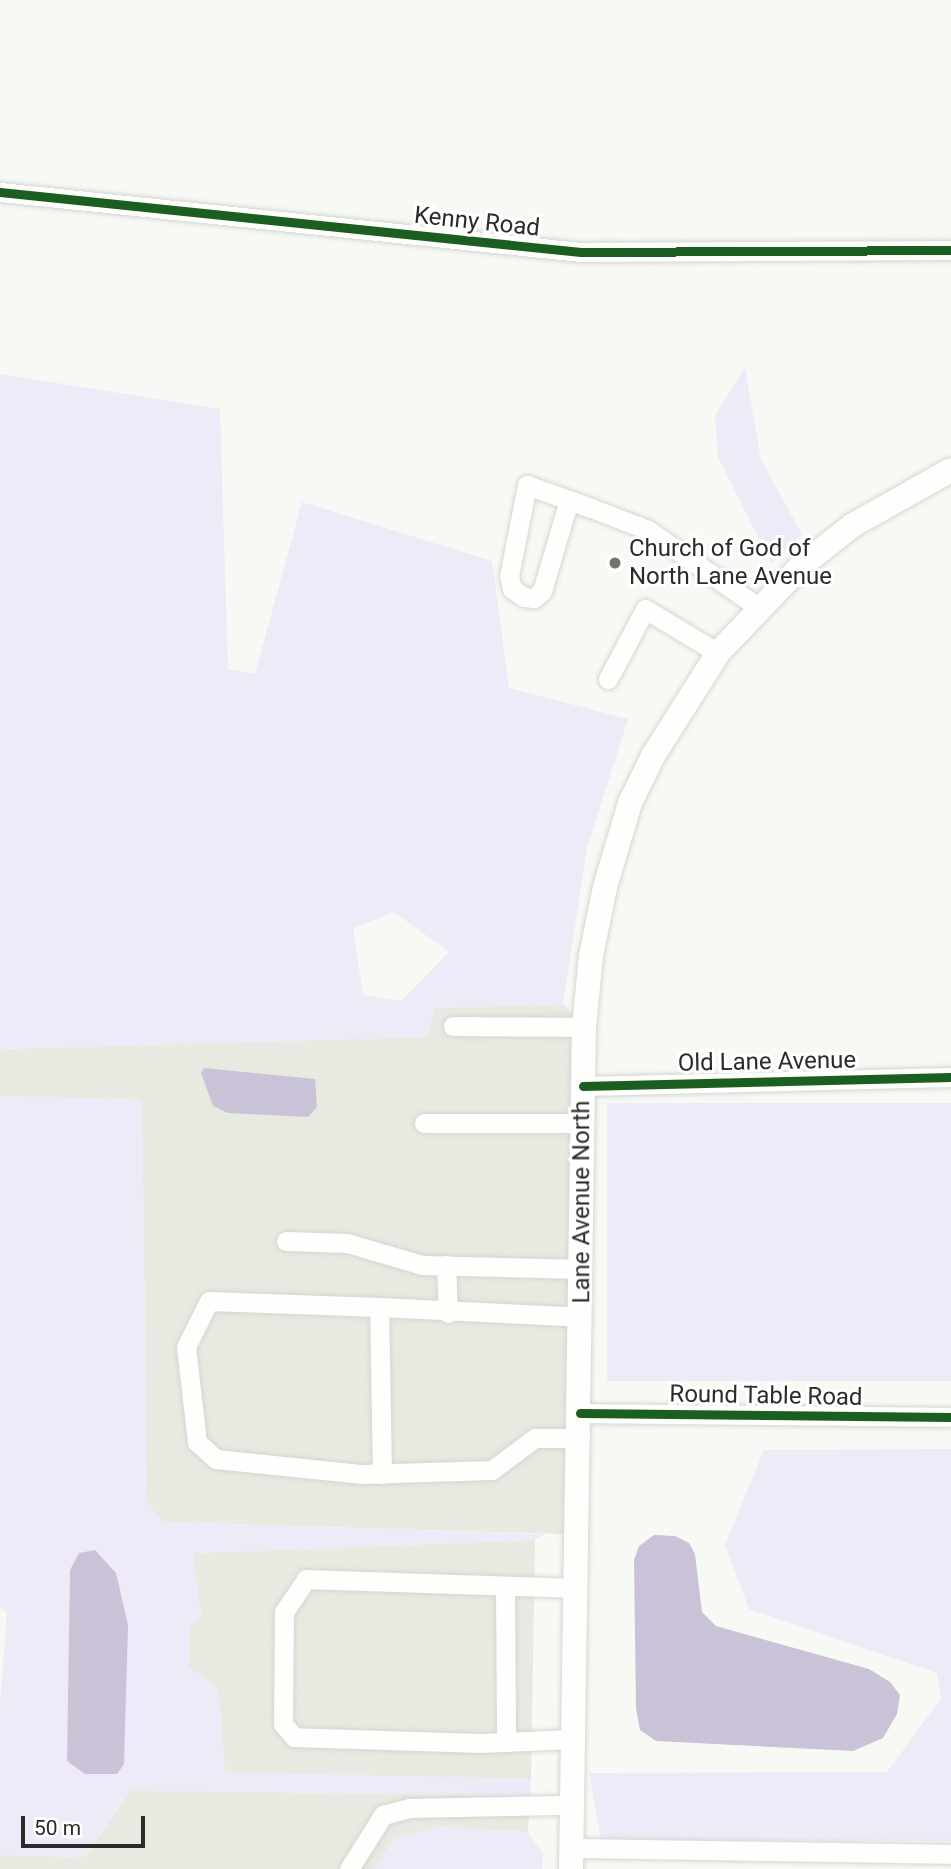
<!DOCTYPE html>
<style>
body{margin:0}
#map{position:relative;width:951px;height:1869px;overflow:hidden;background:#f7f9f4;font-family:Roboto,sans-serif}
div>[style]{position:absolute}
.built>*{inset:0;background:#e7eae0}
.green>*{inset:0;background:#efeaf7;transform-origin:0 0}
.water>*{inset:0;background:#cac2d7}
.roads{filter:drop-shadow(0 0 2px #d4d6d2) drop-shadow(0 0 2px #d4d6d2)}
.minor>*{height:19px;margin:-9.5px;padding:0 9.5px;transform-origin:9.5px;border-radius:9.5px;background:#fefefd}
.major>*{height:24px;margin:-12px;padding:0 12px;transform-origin:12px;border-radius:12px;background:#fefefd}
.cycleway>*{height:9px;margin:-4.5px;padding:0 4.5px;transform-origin:4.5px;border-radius:4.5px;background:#1b5e20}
.dots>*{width:19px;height:19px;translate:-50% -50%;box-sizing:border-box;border:4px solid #fff;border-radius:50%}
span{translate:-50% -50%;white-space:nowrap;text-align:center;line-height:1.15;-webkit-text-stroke:6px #fff;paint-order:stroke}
.street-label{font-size:24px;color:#2b2c29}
.poi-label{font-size:24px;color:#2b2c29}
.left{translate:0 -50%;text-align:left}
.scale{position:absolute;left:21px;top:1816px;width:124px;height:32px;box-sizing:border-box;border:4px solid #2b2c29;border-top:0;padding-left:9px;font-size:21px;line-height:24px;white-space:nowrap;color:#2b2c29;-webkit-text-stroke:5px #fff;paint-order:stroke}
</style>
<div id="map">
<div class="built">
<div style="clip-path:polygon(563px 1004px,574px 1015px,564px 1534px,163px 1522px,147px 1502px,142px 1100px,0 1096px,0 1049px,427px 1037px,434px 1008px)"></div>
<div style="clip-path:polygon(535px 1540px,531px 1779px,225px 1773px,218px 1688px,188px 1667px,190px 1627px,201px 1615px,192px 1553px)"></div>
<div style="clip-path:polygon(131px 1790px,530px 1796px,528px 1832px,436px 1827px,394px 1839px,375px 1869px,0 1869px,0 1855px,84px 1857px)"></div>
</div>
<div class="green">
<div style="clip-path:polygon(745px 368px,761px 460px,802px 534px,771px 563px,718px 457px,715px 415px)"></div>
<div style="clip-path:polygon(evenodd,0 374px,220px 409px,228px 669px,255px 674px,302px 502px,492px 561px,509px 688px,628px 719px,587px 848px,563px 1004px,435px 1008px,428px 1037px,0 1049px,0 374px,394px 912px,449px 952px,401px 1001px,363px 995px,353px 928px,394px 912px)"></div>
<div style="clip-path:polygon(evenodd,0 1096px,142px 1100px,147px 1502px,163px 1522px,544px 1534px,535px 1540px,193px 1553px,201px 1615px,190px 1627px,188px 1667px,218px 1688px,225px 1772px,531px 1779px,530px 1796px,131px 1790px,83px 1857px,0 1855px,0 1704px,7px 1613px,0 1607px,0 1096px,79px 1553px,85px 1774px,67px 1760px,70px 1570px,79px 1553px)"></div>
<div style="left:951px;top:1103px;width:278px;height:344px;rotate:90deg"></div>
<div style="clip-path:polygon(951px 1449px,951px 1841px,601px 1840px,589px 1773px,887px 1772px,941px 1699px,937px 1673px,749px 1609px,725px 1545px,764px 1450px)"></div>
<div style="clip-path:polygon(436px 1827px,528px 1832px,543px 1854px,542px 1869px,375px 1869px,394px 1839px)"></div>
</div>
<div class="water">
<div style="clip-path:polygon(204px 1068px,315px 1079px,317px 1107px,308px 1117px,228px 1113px,213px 1106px,201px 1073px)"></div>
<div style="clip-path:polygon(654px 1535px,675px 1536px,689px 1543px,695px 1554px,702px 1612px,716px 1626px,869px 1669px,890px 1682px,900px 1695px,897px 1714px,883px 1738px,853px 1751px,656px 1741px,640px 1730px,636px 1708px,634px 1560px,639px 1546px)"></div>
<div style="clip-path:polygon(95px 1550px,116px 1573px,128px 1625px,124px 1764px,117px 1774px,85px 1774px,67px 1761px,70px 1570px,79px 1553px)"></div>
</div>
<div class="roads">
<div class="minor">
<div style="left:0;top:192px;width:584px;rotate:5.9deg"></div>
<div style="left:581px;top:252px;width:370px;rotate:-0.3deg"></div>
<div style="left:569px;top:500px;width:95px;rotate:106.5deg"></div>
<div style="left:542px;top:591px;width:11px;rotate:139deg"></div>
<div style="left:534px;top:598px;width:10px;rotate:-174deg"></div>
<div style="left:524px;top:597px;width:14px;rotate:-146deg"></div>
<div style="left:512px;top:589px;width:13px;rotate:-103deg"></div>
<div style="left:509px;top:576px;width:93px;rotate:-78.8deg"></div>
<div style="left:527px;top:485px;width:68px;rotate:19.8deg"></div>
<div style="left:591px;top:508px;width:61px;rotate:21.1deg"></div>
<div style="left:648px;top:530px;width:134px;rotate:35deg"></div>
<div style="left:608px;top:679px;width:79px;rotate:-62.1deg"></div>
<div style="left:645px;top:609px;width:85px;rotate:31.1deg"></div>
<div style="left:453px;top:1026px;width:131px;rotate:0.4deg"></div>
<div style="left:583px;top:1086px;width:368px;rotate:-1.4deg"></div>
<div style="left:424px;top:1123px;width:159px"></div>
<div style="left:286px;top:1241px;width:61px;rotate:1.9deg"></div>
<div style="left:347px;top:1243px;width:78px;rotate:16.3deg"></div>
<div style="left:422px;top:1265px;width:160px;rotate:1.4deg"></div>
<div style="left:446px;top:1265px;width:48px;rotate:87.6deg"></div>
<div style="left:379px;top:1307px;width:170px;rotate:-178deg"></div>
<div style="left:209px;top:1301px;width:51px;rotate:116.6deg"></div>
<div style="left:186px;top:1347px;width:96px;rotate:83.4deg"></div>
<div style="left:197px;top:1442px;width:25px;rotate:42deg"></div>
<div style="left:216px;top:1459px;width:147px;rotate:5.9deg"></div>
<div style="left:362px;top:1474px;width:130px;rotate:-1.8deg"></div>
<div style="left:492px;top:1470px;width:54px;rotate:-36.7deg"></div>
<div style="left:535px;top:1438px;width:45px"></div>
<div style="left:580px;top:1413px;width:371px;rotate:0.6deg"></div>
<div style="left:382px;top:1474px;width:167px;rotate:-91deg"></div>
<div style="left:379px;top:1307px;width:202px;rotate:2.8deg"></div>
<div style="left:505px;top:1586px;width:156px;rotate:89.6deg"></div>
<div style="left:572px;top:1739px;width:91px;rotate:177.5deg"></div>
<div style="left:481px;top:1743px;width:187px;rotate:-178.2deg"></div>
<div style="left:294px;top:1737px;width:17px;rotate:-130deg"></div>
<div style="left:283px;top:1724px;width:112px;rotate:-89.5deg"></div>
<div style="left:284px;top:1612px;width:40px;rotate:-56deg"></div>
<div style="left:306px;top:1579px;width:270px;rotate:1.9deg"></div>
<div style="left:571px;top:1848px;width:380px;rotate:0.9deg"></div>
<div style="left:349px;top:1869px;width:64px;rotate:-57.8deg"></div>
<div style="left:383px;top:1815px;width:27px;rotate:-15deg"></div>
<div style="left:409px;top:1808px;width:163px;rotate:-1.1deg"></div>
</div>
<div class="major">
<div style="left:571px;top:1869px;width:842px;rotate:-89.12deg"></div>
<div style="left:584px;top:1027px;width:71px;rotate:-84.4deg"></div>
<div style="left:591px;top:956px;width:70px;rotate:-78.5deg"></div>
<div style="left:605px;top:887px;width:88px;rotate:-73.4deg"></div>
<div style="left:630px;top:803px;width:52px;rotate:-63.9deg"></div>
<div style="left:653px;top:756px;width:122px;rotate:-57.7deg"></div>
<div style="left:718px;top:653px;width:122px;rotate:-46.3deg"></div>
<div style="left:802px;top:565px;width:65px;rotate:-38.1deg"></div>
<div style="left:853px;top:525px;width:112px;rotate:-29.3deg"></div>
</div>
</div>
<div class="cycleway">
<div style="left:0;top:192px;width:584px;rotate:5.9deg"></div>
<div style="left:581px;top:252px;width:370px;rotate:-0.3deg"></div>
<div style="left:583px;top:1086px;width:368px;rotate:-1.4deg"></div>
<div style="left:580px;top:1413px;width:371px;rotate:0.6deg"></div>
</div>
<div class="dots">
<div style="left:615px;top:563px;background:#727470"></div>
</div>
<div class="street-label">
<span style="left:477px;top:222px;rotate:6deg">Kenny Road</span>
<span style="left:767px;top:1062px;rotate:-1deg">Old Lane Avenue</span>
<span style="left:582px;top:1202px;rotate:-90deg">Lane Avenue North</span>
<span style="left:766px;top:1396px;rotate:1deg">Round Table Road</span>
</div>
<div class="poi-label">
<span class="left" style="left:629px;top:563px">Church of God of<br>North Lane Avenue</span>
</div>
<div class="scale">50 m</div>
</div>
